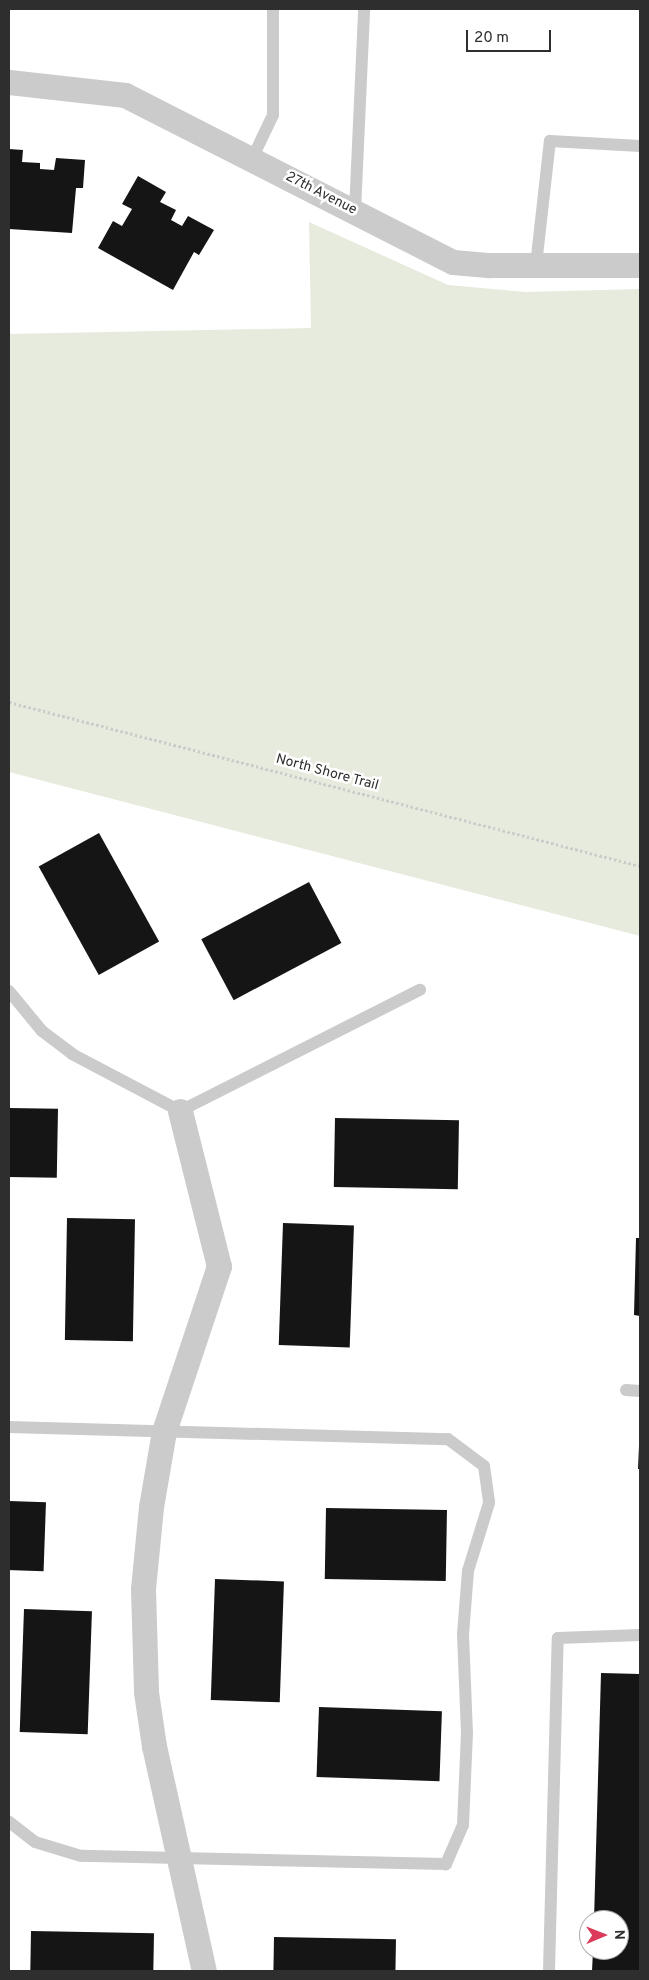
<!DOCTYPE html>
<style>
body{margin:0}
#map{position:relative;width:649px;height:1980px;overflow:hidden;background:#fff;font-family:Overpass,sans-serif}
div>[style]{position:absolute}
.green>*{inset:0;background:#e6ebdd}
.building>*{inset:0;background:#151515;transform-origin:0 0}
.path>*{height:3px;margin-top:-1.5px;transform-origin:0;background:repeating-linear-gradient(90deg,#cbcbcb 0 2.5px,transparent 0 5px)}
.service>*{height:12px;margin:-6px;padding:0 6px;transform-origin:6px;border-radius:6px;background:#cbcbcb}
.minor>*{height:25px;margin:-12.5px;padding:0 12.5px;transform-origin:12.5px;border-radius:12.5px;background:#cbcbcb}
span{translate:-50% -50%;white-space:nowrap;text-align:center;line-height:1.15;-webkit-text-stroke:5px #fff;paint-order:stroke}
.street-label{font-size:14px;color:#2e2e2e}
.frame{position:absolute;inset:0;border:10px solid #2e2e2e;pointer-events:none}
.north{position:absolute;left:579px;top:1910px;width:50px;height:50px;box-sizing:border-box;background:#fff;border:1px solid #ababab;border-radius:50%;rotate:89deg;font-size:14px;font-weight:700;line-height:20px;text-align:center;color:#2e2e2e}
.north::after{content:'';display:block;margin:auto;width:18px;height:22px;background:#db3a5a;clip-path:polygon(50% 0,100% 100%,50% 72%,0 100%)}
.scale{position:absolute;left:466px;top:30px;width:85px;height:22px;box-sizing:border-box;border:2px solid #2e2e2e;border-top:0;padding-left:6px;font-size:15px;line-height:18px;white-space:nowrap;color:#2e2e2e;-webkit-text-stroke:4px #fff;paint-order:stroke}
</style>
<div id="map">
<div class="green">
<div style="clip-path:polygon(309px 222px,448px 285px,526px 292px,640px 289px,640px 936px,9px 772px,9px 334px,311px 328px)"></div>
</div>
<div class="building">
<div style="clip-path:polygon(9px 149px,23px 150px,22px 162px,40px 163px,40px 169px,54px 170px,56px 158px,85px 160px,83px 188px,76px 188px,72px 233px,9px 229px)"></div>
<div style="clip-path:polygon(138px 176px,166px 192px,160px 202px,176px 210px,171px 220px,182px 226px,188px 216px,214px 230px,199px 255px,194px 252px,173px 290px,98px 248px,113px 221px,122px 226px,132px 209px,122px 204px)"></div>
<div style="left:99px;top:833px;width:124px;height:69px;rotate:61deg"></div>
<div style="left:309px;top:882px;width:69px;height:122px;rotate:62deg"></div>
<div style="left:9px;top:1108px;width:49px;height:69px;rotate:1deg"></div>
<div style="left:335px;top:1118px;width:124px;height:69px;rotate:1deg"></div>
<div style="left:67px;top:1218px;width:68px;height:122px;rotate:1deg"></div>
<div style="left:283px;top:1223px;width:71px;height:122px;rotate:2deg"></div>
<div style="clip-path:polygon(636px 1238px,640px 1238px,640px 1316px,634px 1315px)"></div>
<div style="clip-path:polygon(639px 1446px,640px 1446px,640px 1469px,638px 1469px)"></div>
<div style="left:9px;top:1501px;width:37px;height:69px;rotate:2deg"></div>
<div style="left:326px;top:1508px;width:121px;height:71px;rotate:1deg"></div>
<div style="left:215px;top:1579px;width:69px;height:121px;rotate:2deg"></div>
<div style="left:24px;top:1609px;width:68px;height:123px;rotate:2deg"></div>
<div style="clip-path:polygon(601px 1673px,640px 1674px,640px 1971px,592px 1971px,593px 1950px,619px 1950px,619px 1920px,594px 1920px)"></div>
<div style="left:319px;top:1707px;width:123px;height:70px;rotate:2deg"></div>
<div style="left:31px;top:1931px;width:123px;height:40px;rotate:1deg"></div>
<div style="left:274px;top:1937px;width:122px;height:34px;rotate:1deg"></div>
</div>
<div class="path">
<div style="left:9px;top:702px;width:652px;rotate:14.57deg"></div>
</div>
<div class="service">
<div style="left:252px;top:159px;width:49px;rotate:-64.5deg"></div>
<div style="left:273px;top:115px;width:106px;rotate:-90deg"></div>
<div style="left:355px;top:211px;width:202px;rotate:-87.4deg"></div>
<div style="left:536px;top:265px;width:125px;rotate:-83.6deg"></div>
<div style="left:550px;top:141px;width:90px;rotate:3.2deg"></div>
<div style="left:9px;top:991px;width:52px;rotate:50.5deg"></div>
<div style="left:42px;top:1031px;width:38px;rotate:37deg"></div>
<div style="left:72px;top:1054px;width:122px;rotate:27.8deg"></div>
<div style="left:180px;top:1111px;width:269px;rotate:-26.8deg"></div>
<div style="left:626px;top:1390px;width:14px;rotate:4deg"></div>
<div style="left:9px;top:1427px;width:439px;rotate:1.6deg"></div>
<div style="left:448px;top:1439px;width:45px;rotate:36.9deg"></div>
<div style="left:484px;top:1466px;width:37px;rotate:82deg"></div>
<div style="left:489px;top:1503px;width:71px;rotate:107.2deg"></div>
<div style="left:468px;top:1571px;width:63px;rotate:94.5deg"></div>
<div style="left:463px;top:1634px;width:99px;rotate:87.7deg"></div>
<div style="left:467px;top:1733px;width:92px;rotate:92.5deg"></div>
<div style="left:463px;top:1825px;width:43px;rotate:113.6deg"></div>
<div style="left:446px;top:1864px;width:365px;rotate:-178.7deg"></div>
<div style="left:81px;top:1856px;width:48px;rotate:-163.1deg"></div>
<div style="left:35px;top:1842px;width:33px;rotate:-142deg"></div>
<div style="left:549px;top:1971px;width:333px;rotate:-88.5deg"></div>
<div style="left:558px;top:1638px;width:82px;rotate:-2.1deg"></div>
</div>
<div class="minor">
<div style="left:9px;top:82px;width:117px;rotate:6.4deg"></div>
<div style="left:125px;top:95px;width:368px;rotate:27deg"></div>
<div style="left:453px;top:262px;width:37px;rotate:5deg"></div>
<div style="left:490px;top:265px;width:150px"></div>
<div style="left:180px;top:1111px;width:160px;rotate:75.9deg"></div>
<div style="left:219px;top:1266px;width:174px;rotate:108.4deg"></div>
<div style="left:164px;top:1431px;width:77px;rotate:99.7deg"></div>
<div style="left:151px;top:1507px;width:82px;rotate:95.6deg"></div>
<div style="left:143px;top:1589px;width:103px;rotate:88.3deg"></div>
<div style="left:146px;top:1692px;width:55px;rotate:81.6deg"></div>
<div style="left:154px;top:1746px;width:230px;rotate:77.5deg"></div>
</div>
<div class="street-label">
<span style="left:321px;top:194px;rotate:27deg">27th Avenue</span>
<span style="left:327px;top:773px;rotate:15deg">North Shore Trail</span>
</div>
<div class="frame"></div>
<div class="north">N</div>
<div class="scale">20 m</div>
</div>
